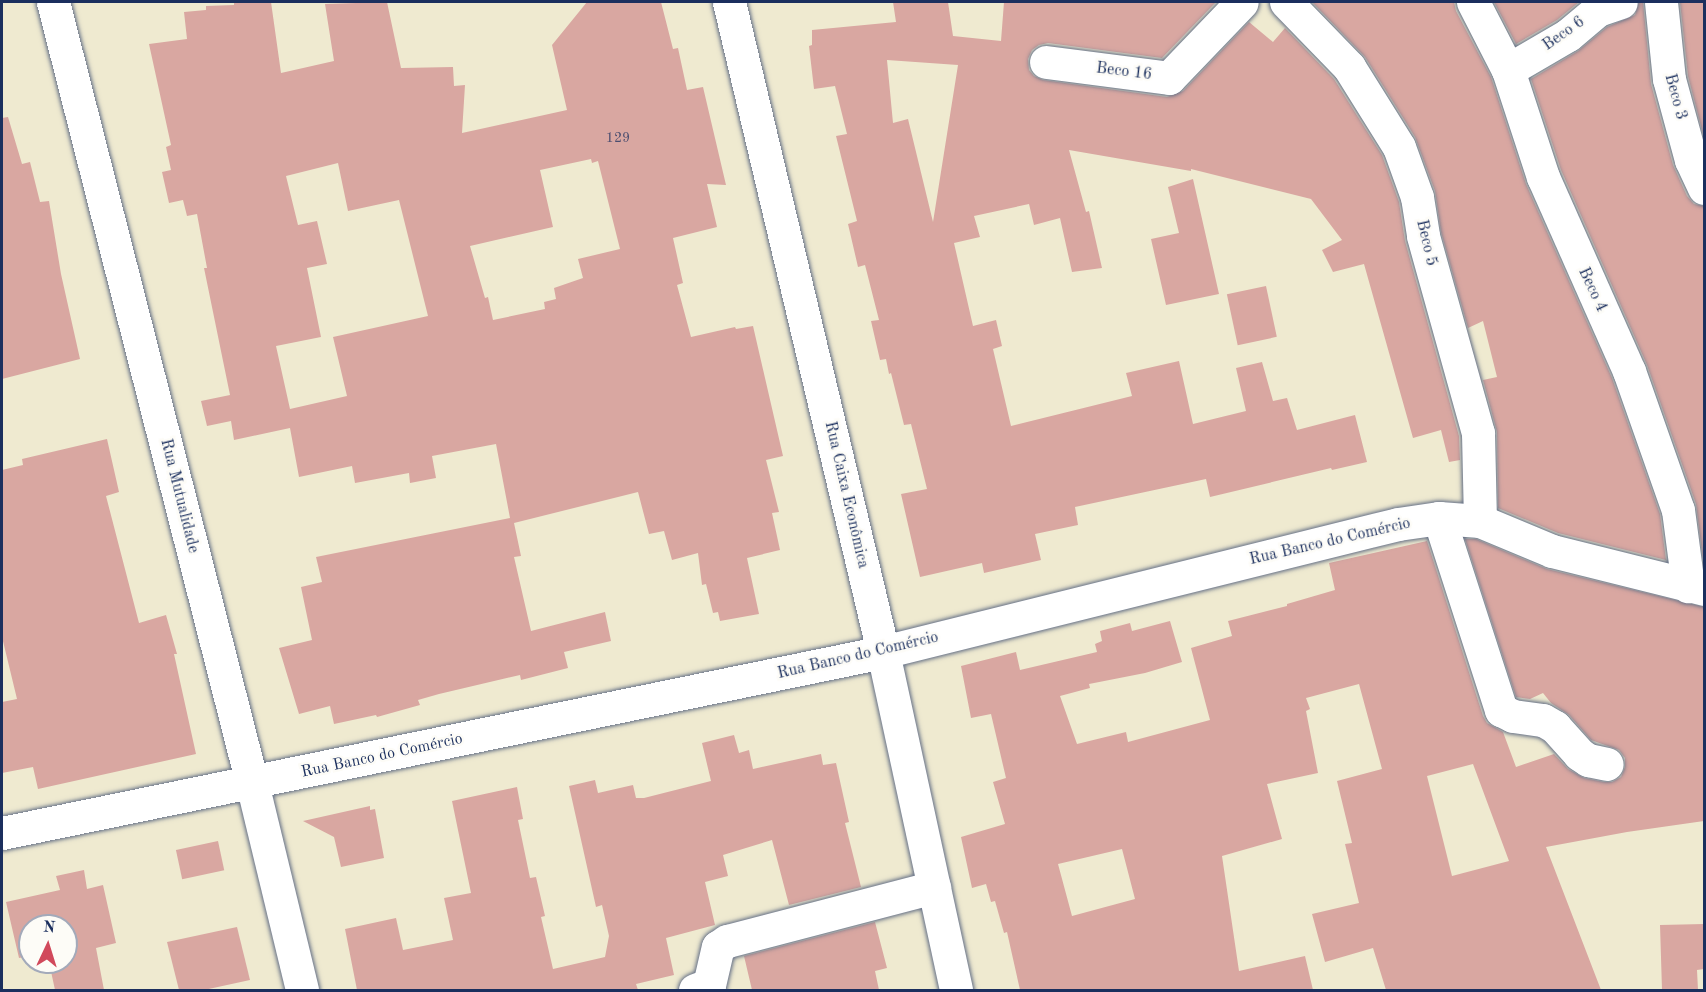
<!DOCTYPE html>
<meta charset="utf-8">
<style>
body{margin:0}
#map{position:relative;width:1706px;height:992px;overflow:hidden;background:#efead0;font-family:"Old Standard TT",serif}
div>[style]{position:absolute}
.building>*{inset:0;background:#d9a7a1;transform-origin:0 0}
.roads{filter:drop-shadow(0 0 2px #657086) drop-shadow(0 0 2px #657086)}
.minor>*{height:33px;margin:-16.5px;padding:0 16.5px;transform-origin:16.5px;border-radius:16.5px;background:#fff}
span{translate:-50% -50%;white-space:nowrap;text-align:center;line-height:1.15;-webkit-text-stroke:5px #fdfcf7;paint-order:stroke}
.number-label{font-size:14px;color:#4a4d6f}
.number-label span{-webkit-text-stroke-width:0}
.street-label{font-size:16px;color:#1b2f5e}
.frame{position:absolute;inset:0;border:3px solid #1b2f5e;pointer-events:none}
.north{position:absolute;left:18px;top:914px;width:60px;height:60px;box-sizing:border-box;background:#fdfcf7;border:2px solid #a3aaba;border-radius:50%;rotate:4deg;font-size:16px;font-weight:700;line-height:24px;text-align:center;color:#1b2f5e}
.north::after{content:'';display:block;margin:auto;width:21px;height:27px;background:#d1495b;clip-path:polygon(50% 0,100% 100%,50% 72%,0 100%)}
</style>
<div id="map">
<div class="building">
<div style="clip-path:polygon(evenodd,234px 2px,271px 2px,281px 73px,334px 61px,325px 4px,387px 2px,401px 68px,453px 67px,454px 86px,465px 85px,462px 133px,567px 110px,552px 45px,587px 2px,661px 2px,673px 49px,678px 48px,687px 90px,703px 87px,726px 185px,707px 184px,717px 227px,673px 238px,683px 283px,677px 285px,691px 337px,735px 327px,736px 329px,753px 326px,783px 456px,766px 460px,779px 512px,772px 513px,780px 550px,747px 558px,759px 614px,720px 621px,718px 612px,713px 613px,706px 584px,702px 585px,698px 553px,672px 560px,664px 531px,649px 534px,638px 492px,514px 523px,521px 556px,514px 557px,531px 631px,605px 612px,611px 641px,564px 652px,568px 668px,521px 680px,520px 675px,439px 694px,418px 700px,420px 705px,377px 717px,376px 715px,334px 724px,330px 706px,299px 714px,279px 648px,312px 640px,301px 587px,322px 582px,316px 557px,510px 518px,496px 444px,432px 456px,436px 478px,410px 483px,409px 473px,355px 483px,352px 466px,299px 477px,290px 428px,234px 440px,231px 421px,207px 426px,201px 401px,230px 395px,204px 268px,207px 268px,197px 214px,187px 216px,183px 200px,169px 203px,162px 172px,171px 170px,166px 147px,171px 145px,149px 44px,187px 39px,184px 12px,206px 10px,206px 6px,234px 5px,234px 2px,591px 159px,592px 163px,598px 161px,620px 249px,578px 259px,583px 278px,554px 288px,556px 299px,544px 302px,545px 309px,493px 320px,488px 297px,485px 298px,470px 246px,553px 227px,540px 170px,591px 159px,234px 2px,338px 163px,348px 211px,399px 200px,428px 316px,333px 337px,347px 396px,290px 409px,276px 346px,321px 337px,307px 268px,327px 264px,317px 221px,298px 225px,286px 176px,338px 163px)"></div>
<div style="clip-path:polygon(evenodd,893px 2px,948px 2px,953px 36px,1001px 41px,1004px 2px,1216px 2px,1162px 58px,1048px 43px,1039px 45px,1032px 50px,1028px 59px,1029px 70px,1034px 76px,1043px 80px,1167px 97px,1183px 91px,1249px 22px,1273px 42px,1285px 28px,1334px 79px,1382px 155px,1399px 202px,1405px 241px,1459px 436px,1460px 460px,1449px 462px,1441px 430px,1413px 438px,1364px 264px,1333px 272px,1322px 250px,1342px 240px,1311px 199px,1191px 169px,1191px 171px,1069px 150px,1086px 212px,1089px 211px,1102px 268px,1072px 272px,1060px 218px,1034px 225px,1029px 204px,974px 216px,980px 237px,954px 243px,973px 326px,996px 320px,1002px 346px,993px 349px,1011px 426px,1132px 396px,1126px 373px,1179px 361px,1193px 424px,1246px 411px,1236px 368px,1262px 362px,1273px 401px,1287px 398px,1297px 430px,1355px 415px,1367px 462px,1332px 470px,1331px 468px,1210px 497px,1206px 479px,1075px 507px,1078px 525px,1035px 534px,1041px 560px,984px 573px,982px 563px,920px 577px,901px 494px,927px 489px,911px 424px,904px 425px,891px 373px,889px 374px,886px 359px,880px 360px,871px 321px,879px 320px,865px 265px,858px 267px,848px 224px,857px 221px,836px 136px,847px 134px,835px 86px,814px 89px,809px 46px,812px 45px,812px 30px,896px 22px,893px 2px,887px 60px,958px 65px,933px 222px,908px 119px,893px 123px,887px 60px)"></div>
<div style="clip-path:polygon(1312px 2px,1454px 2px,1456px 11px,1491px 77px,1526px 184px,1612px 378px,1660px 514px,1666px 560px,1558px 533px,1498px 508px,1497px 432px,1483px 380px,1497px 377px,1483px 321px,1468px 328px,1441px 232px,1435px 191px,1415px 137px,1365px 57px)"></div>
<div style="clip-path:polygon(1494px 2px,1579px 2px,1557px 20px,1516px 44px)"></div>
<div style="clip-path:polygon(1639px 2px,1643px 2px,1651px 84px,1673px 165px,1687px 196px,1694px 204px,1704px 206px,1704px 568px,1696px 504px,1647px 365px,1561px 170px,1531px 79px,1578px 51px,1607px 27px,1635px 15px)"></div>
<div style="clip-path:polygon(1680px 2px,1704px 2px,1704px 138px,1688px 76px)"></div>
<div style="clip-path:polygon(8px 117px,22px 164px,30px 162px,40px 202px,49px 201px,61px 274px,80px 359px,2px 379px,2px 118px)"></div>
<div style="clip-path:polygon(1193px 179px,1219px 294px,1166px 305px,1151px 239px,1179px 233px,1168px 187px)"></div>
<div style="left:1266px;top:286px;width:52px;height:40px;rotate:78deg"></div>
<div style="clip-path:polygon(107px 439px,119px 492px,106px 496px,139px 623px,166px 615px,177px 654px,174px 654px,196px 754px,38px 789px,33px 767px,2px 773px,2px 702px,17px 699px,2px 637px,2px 470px,23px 465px,22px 459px)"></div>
<div style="clip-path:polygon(evenodd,1465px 539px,1476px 539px,1547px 569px,1704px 607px,1704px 821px,1627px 832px,1546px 847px,1601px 990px,1386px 990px,1373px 948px,1325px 962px,1312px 914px,1359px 903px,1345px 844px,1352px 843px,1337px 781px,1382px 769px,1359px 684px,1306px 698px,1310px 709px,1306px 711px,1318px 773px,1267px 784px,1282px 839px,1222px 856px,1239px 971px,1305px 956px,1313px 990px,1020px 990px,1007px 932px,1004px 933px,995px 901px,991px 902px,986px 884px,972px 888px,961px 837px,1005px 824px,993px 782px,1006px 778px,991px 714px,971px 718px,961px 666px,1016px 652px,1020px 670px,1097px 652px,1095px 644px,1102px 641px,1100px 631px,1130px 623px,1132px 631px,1170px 621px,1182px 662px,1145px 673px,1089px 684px,1090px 688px,1060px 696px,1077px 744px,1126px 732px,1128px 742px,1210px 720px,1191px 648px,1232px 636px,1228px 621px,1287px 606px,1287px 604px,1335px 590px,1329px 563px,1427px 541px,1483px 716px,1487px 723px,1503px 732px,1516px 767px,1554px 754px,1568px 769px,1584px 778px,1604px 782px,1612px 782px,1621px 777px,1625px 767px,1625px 758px,1619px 750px,1591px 740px,1569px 715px,1551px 703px,1543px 693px,1530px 699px,1516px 697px,1465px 539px,1473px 764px,1509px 861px,1452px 876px,1427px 776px,1473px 764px,1465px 539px,1122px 849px,1135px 899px,1072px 916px,1058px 864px,1122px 849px)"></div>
<div style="clip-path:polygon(734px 735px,739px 753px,749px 750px,753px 769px,821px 754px,823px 765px,836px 763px,849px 822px,845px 823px,861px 887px,789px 905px,772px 840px,723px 855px,728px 876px,705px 882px,715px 925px,666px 938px,674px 975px,636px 984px,638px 990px,357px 990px,345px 929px,396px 918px,403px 950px,453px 940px,444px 898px,471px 893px,452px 801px,517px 787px,523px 819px,518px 820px,530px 878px,536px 877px,545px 916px,541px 917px,553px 969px,605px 957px,609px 936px,602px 905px,596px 907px,569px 786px,595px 780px,598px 793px,633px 785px,636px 798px,644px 798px,711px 781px,702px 743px)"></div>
<div style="clip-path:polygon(370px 806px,370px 810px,375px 809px,384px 858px,341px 867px,334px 837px,303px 821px)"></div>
<div style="left:218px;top:841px;width:30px;height:43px;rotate:78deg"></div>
<div style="clip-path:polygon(84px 870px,87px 889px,103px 885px,116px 943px,96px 948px,104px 990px,55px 990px,49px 962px,66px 962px,66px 926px,30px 926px,30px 956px,19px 958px,6px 902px,60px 890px,56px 876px)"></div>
<div style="clip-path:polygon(875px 922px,887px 968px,875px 971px,879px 990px,752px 990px,744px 956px)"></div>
<div style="clip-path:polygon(1704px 924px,1704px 969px,1697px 970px,1698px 990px,1662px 990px,1660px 925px)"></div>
<div style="clip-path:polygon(237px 927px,250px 980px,204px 990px,179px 990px,167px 942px)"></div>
</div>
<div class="roads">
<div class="minor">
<div style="left:53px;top:2px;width:806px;rotate:75.71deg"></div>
<div style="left:252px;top:783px;width:213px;rotate:76.4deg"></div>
<div style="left:729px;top:2px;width:668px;rotate:76.67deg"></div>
<div style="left:883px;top:652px;width:346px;rotate:77.8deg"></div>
<div style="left:1286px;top:2px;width:91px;rotate:45.9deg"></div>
<div style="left:1349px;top:67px;width:94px;rotate:58deg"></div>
<div style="left:1399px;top:147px;width:53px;rotate:70.2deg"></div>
<div style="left:1417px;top:197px;width:39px;rotate:81deg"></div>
<div style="left:1423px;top:236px;width:205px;rotate:74.4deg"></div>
<div style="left:1478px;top:433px;width:88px;rotate:88.7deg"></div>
<div style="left:1473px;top:2px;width:76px;rotate:62.8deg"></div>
<div style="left:1508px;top:70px;width:113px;rotate:71.9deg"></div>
<div style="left:1543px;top:177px;width:212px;rotate:66.1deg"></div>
<div style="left:1629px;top:371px;width:147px;rotate:70.6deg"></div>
<div style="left:1678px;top:510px;width:77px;rotate:82.5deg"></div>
<div style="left:1661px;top:2px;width:77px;rotate:84.1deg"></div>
<div style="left:1669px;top:79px;width:84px;rotate:74.8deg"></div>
<div style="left:1691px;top:160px;width:31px;rotate:65deg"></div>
<div style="left:1046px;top:62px;width:124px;rotate:7.4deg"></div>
<div style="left:1169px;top:78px;width:105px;rotate:-46.2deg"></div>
<div style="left:1508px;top:70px;width:69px;rotate:-30.3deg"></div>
<div style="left:1568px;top:35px;width:39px;rotate:-40deg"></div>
<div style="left:1598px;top:10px;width:24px;rotate:-19deg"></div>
<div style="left:1439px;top:518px;width:202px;rotate:72.1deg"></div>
<div style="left:1501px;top:710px;width:13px;rotate:27deg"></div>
<div style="left:1513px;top:716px;width:30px;rotate:8deg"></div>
<div style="left:1543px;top:720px;width:14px;rotate:30deg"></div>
<div style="left:1555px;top:727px;width:36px;rotate:48deg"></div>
<div style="left:1579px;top:754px;width:11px;rotate:34deg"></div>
<div style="left:1588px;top:760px;width:19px;rotate:12deg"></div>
<div style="left:2px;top:833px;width:899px;rotate:-11.61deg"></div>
<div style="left:883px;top:652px;width:531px;rotate:-13.96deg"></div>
<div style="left:1398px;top:524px;width:41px;rotate:-8.3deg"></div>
<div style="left:1439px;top:518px;width:41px;rotate:4.2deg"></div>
<div style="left:1480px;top:521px;width:78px;rotate:22.6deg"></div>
<div style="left:1552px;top:551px;width:157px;rotate:14deg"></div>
<div style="left:695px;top:990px;width:15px;rotate:-20deg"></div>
<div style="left:709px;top:985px;width:39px;rotate:-77deg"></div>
<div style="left:718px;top:947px;width:11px;rotate:-34deg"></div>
<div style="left:727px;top:941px;width:214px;rotate:-14.6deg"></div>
</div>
</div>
<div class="number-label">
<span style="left:618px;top:138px">129</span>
</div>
<div class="street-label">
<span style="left:1564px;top:34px;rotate:-35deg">Beco 6</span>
<span style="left:1124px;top:72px;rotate:7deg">Beco 16</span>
<span style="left:1675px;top:97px;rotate:75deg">Beco 3</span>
<span style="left:1426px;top:243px;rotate:77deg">Beco 5</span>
<span style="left:1592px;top:290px;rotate:65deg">Beco 4</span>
<span style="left:846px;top:495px;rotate:77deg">Rua Caixa Econômica</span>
<span style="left:179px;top:496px;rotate:76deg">Rua Mutualidade</span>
<span style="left:1330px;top:542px;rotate:-13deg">Rua Banco do Comércio</span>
<span style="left:858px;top:656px;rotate:-13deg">Rua Banco do Comércio</span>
<span style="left:382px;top:756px;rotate:-12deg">Rua Banco do Comércio</span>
</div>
<div class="frame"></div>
<div class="north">N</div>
</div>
